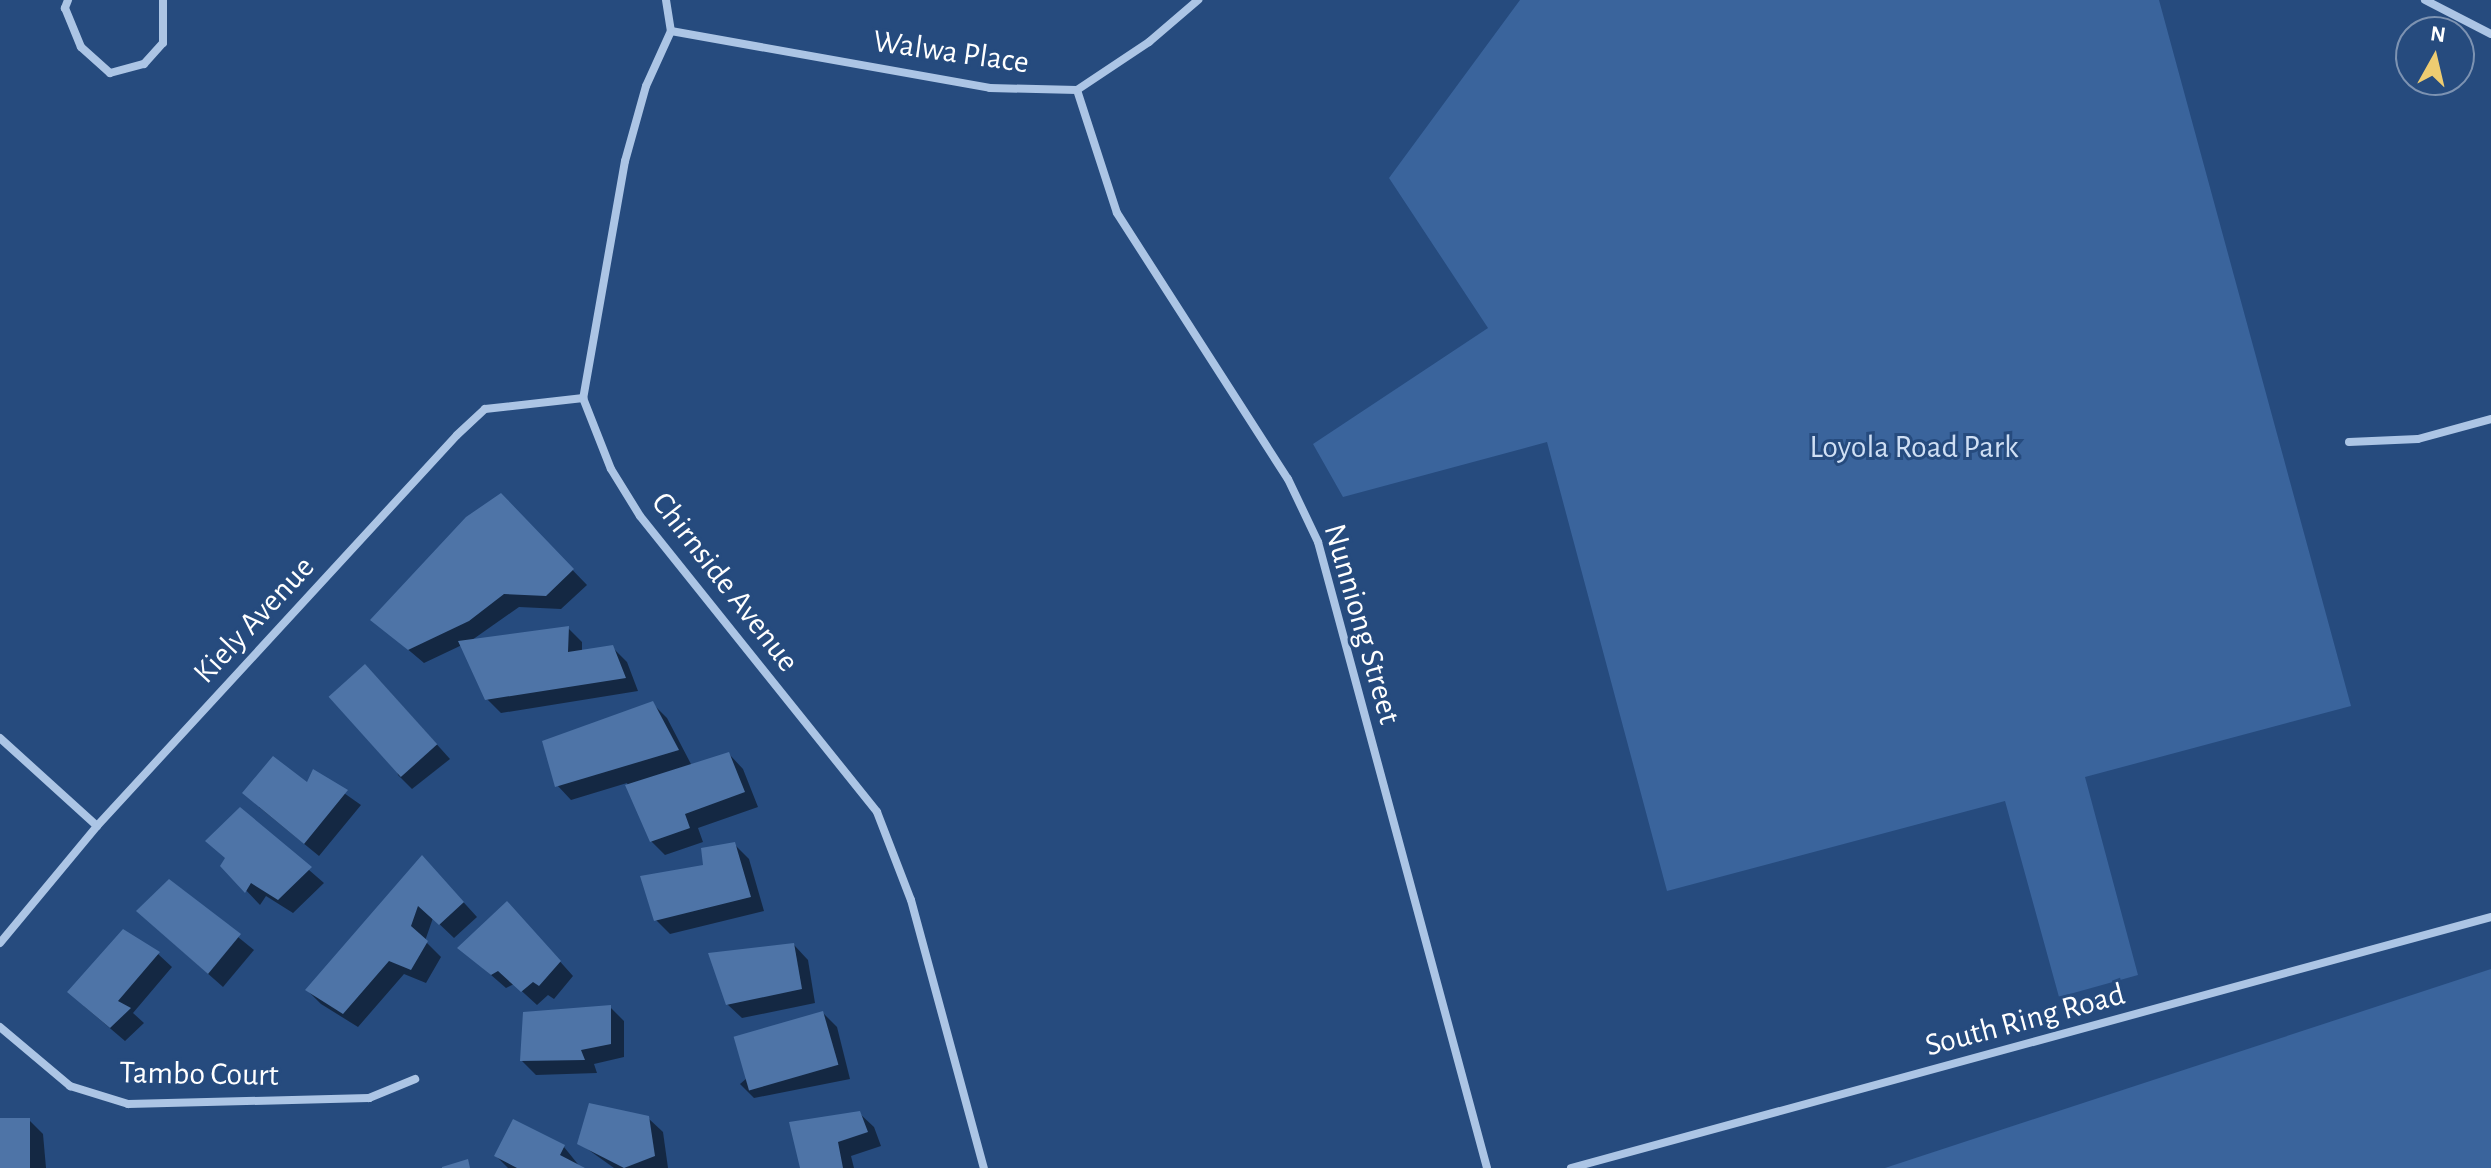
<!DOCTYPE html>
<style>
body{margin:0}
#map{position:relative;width:2491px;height:1168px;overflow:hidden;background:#264b7e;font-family:"Alegreya Sans",sans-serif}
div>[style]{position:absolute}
.green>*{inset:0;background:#3a649c}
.shadow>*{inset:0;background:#0007}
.building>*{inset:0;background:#4e74a7;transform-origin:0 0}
.street>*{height:8px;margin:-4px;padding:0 4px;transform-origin:4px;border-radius:4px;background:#acc5e5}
span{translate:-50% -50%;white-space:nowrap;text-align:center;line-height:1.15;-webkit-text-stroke:6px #264b7e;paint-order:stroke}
.street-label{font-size:32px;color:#fff}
.park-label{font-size:32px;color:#cfdff4}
.north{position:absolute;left:2395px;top:16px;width:80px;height:80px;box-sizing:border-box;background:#264b7e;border:2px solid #7d93b2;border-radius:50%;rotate:8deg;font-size:22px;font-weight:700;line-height:32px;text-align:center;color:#fff}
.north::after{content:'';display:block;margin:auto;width:28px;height:36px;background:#eecc71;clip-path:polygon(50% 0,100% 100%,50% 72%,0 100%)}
</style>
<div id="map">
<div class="green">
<div style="clip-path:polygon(1520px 0,2159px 0,2351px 706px,2085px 777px,2138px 975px,2059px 997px,2005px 801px,1667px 891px,1547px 442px,1343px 497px,1313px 444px,1488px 328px,1389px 178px)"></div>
<div style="clip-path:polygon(2491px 969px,2491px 1168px,1885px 1168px)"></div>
</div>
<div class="shadow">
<div style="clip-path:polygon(501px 496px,587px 585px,561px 609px,519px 607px,472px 640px,568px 628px,582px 642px,582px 652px,612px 647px,627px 662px,638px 691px,501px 713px,487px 699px,462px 645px,424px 663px,373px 620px)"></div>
<div style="clip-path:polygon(379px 680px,450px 759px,412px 789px,398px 775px)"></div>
<div style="clip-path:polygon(652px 703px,667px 718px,692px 766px,729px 754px,743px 769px,758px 807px,698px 828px,703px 842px,665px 855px,651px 841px,627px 783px,571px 800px,557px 785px)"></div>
<div style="clip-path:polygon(314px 772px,361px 805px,319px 856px,259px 807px,308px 785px)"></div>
<div style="clip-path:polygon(240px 810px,324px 883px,293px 913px,266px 896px,260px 905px,223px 866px)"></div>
<div style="clip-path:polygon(735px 845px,749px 859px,764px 911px,670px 934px,656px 920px,705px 867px)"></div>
<div style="clip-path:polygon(436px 872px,477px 917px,454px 938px,433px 918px,425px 941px,441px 957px,426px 983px,404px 974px,358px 1027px,321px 1004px,307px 990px)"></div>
<div style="clip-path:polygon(169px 881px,254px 950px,223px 987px,153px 925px)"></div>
<div style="clip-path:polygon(521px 918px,573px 976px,554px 999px,548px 995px,537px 1005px,514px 984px,506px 988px,460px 948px)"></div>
<div style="clip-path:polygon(794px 945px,808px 960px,815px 1003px,742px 1018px,727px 1004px)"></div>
<div style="clip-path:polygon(158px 954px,172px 967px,133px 1013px,144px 1023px,125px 1041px,84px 1006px)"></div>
<div style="clip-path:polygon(610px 1007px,624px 1021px,624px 1057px,594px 1064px,597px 1073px,536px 1075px,522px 1061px)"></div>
<div style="clip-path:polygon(823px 1013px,837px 1027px,850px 1079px,754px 1098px,740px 1084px)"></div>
<div style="clip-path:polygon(859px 1113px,874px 1127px,881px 1146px,851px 1156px,854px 1168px,802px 1168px)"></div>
<div style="clip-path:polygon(648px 1118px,663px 1132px,668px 1168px,614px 1168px,579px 1143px)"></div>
<div style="clip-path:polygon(0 1120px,29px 1120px,43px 1134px,46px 1168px,0 1168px)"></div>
<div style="clip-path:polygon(564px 1147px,581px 1168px,508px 1168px,496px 1156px)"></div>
</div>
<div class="building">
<div style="clip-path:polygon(501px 493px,574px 569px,546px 596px,504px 594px,469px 621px,408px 650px,370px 620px,466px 517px)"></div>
<div style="clip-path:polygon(569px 626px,568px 652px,613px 645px,626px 678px,485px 700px,458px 641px)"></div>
<div style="left:365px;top:664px;width:108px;height:49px;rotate:48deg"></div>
<div style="clip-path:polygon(653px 701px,679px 750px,555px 787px,542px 741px)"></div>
<div style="clip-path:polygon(729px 752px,745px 792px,685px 814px,690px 828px,650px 842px,625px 785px)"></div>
<div style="clip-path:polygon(273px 756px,307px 782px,313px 769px,348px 790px,304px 844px,242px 793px)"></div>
<div style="clip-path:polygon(240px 807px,312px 867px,278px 900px,251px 883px,245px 893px,220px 866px,225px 858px,205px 841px)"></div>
<div style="clip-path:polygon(735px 842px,751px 897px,654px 921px,640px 876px,703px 865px,701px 848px)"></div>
<div style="clip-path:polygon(422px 855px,464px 902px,439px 925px,418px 906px,411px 926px,428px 941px,411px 970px,389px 961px,343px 1014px,305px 990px)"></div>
<div style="clip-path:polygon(169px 879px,241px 934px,208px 974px,136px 911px)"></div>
<div style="clip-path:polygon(507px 901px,561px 961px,539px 986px,533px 982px,521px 992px,498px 971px,491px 975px,457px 948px)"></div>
<div style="clip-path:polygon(123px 929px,160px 952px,118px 1001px,131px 1008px,110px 1028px,67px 992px)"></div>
<div style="clip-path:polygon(794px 943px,802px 989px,726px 1005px,708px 953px)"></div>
<div style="clip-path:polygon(611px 1005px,611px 1044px,581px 1050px,585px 1060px,520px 1061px,523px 1012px)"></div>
<div style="left:823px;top:1011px;width:56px;height:93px;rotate:74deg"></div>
<div style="clip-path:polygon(589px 1103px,649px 1116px,655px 1156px,624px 1168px,577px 1144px)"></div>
<div style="clip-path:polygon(860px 1111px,868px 1132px,838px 1142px,843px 1168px,800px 1168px,789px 1122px)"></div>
<div style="left:0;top:1118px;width:30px;height:50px"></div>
<div style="clip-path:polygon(513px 1119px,565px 1145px,560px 1155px,585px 1168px,517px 1168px,494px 1156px)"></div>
<div style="clip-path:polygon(468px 1159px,470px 1168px,442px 1168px,442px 1167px)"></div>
</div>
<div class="street">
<div style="left:68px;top:0;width:9px;rotate:111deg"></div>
<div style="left:65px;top:8px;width:42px;rotate:67.7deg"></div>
<div style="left:81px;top:47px;width:39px;rotate:42deg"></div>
<div style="left:110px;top:73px;width:35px;rotate:-15deg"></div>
<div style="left:144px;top:64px;width:28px;rotate:-48deg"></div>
<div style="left:163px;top:43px;width:43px;rotate:-90deg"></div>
<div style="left:666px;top:0;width:31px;rotate:81deg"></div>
<div style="left:671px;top:31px;width:60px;rotate:114.4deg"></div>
<div style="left:646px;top:86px;width:78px;rotate:105.6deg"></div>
<div style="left:625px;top:161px;width:241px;rotate:100deg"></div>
<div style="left:583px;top:398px;width:76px;rotate:68.5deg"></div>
<div style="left:611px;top:469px;width:55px;rotate:58.3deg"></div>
<div style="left:640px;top:516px;width:379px;rotate:51.3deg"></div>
<div style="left:877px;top:812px;width:94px;rotate:68.9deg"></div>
<div style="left:911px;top:900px;width:278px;rotate:74.8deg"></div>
<div style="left:2425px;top:0;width:74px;rotate:27.3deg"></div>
<div style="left:671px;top:31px;width:324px;rotate:10.1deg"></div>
<div style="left:990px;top:88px;width:87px;rotate:1.3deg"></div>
<div style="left:1077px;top:90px;width:87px;rotate:-33.7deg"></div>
<div style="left:1149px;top:42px;width:65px;rotate:-40.6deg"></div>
<div style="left:1077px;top:90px;width:129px;rotate:72deg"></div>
<div style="left:1117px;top:213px;width:316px;rotate:57.3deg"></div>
<div style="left:1288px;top:479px;width:70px;rotate:64.5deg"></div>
<div style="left:1318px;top:542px;width:648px;rotate:74.89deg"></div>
<div style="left:2349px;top:442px;width:69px;rotate:-2.5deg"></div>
<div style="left:2418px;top:439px;width:76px;rotate:-15.3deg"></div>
<div style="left:0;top:738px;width:131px;rotate:42.2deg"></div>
<div style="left:0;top:943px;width:152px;rotate:-50.3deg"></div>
<div style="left:97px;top:826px;width:531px;rotate:-47.36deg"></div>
<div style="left:457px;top:435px;width:38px;rotate:-43deg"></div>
<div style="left:485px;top:409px;width:99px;rotate:-6.4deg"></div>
<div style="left:0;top:1027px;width:92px;rotate:40.1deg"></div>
<div style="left:70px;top:1086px;width:61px;rotate:17.2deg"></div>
<div style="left:128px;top:1104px;width:241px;rotate:-1.4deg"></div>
<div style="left:369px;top:1098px;width:50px;rotate:-22.4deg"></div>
<div style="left:1571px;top:1168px;width:954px;rotate:-15.26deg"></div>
</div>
<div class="street-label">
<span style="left:951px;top:52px;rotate:8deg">Walwa Place</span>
<span style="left:725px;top:582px;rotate:52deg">Chirnside Avenue</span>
<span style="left:254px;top:620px;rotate:-47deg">Kiely Avenue</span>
<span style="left:1362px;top:624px;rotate:74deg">Nunniong Street</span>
<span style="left:2025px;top:1020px;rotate:-15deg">South Ring Road</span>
<span style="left:199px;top:1074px;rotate:1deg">Tambo Court</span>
</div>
<div class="park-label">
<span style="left:1914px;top:447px">Loyola Road Park</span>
</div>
<div class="north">N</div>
</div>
